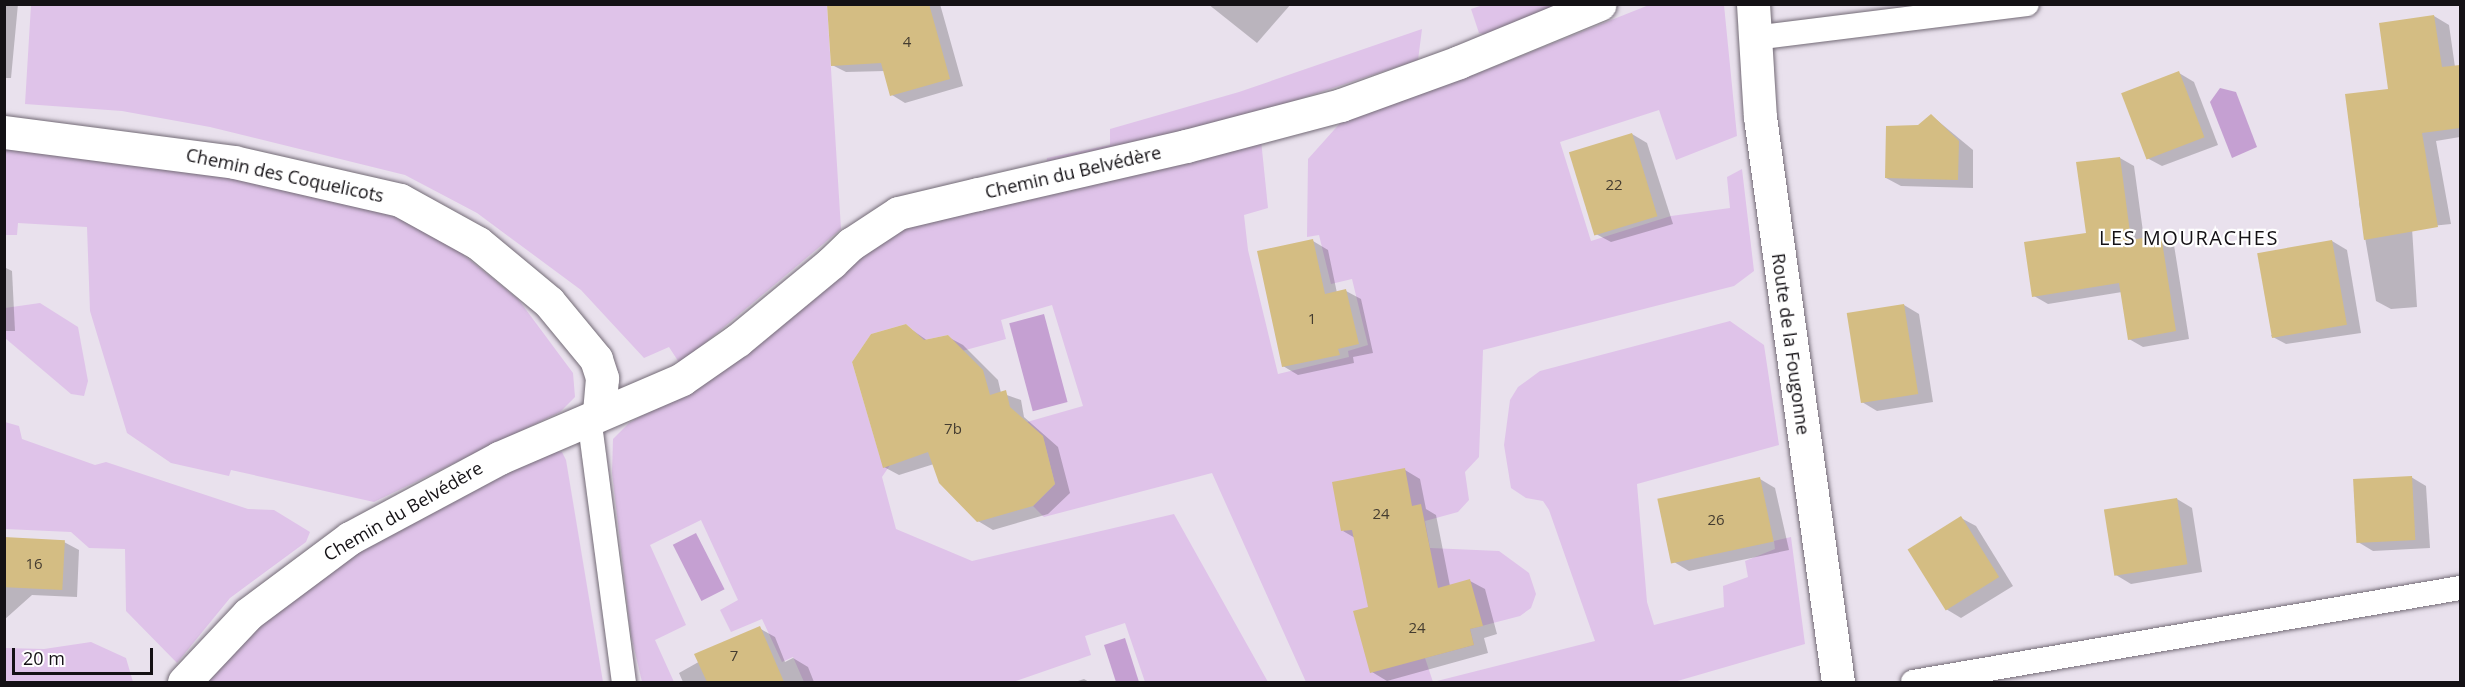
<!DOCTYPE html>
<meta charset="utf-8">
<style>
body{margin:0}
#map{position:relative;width:2465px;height:687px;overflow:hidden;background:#e9e1ed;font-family:"Open Sans",sans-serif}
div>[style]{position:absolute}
.green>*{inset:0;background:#dfc3e9}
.water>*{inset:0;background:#c5a0d2;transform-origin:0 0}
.shadow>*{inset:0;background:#0003}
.building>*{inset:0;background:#d4bd83;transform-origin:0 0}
.roads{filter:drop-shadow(0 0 2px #736b76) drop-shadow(0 0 2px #736b76)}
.service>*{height:24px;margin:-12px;padding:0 12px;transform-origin:12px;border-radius:12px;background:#fff}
.pedestrian>*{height:33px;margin:-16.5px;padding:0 16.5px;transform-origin:16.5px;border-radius:16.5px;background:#fff}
.minor>*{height:33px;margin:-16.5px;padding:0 16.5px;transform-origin:16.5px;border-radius:16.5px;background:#fff}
span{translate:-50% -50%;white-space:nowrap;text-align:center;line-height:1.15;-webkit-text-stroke:4.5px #fff;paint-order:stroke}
.number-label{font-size:15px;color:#443c30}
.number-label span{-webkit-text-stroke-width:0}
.street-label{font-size:18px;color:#141115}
.neighbourhood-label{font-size:20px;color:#141115;letter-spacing:1.5px}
.frame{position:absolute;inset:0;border:6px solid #141115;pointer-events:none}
.scale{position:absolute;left:12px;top:648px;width:141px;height:27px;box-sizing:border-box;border:3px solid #141115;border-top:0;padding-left:8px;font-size:18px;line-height:21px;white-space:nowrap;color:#141115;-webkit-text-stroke:4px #fff;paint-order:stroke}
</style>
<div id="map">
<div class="green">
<div style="clip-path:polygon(31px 5px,827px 5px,841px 229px,680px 364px,669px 347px,644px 358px,581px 290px,477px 213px,405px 175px,210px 127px,122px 111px,25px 104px)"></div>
<div style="clip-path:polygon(1483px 5px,1568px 5px,1487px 35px,1479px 33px,1471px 9px)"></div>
<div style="clip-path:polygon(1649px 5px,1724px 5px,1737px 136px,1676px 160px,1659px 110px,1560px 142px,1591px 241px,1671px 216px,1730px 208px,1727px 177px,1742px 169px,1754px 271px,1734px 286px,1483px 350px,1479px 457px,1465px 472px,1469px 500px,1458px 512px,1425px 521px,1430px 548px,1499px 551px,1529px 573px,1536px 594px,1531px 608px,1520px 616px,1470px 629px,1474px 645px,1425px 658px,1433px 682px,1595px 641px,1549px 510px,1543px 501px,1526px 498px,1511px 488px,1504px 445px,1510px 400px,1518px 387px,1540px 371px,1730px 321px,1764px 345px,1779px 445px,1637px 484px,1647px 602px,1654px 625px,1724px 607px,1723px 586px,1748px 577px,1745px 561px,1775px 549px,1774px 541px,1791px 537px,1805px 644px,1674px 682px,1306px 682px,1212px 473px,1044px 517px,1033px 506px,1055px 484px,1043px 437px,1027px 422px,1083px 406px,1052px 305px,1001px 320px,1006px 339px,962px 351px,948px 335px,924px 340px,906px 324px,871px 334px,852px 362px,880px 457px,890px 465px,882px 477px,896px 529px,972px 561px,1174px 514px,1268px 682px,1145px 682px,1125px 623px,1085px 636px,1091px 655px,1013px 682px,804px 682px,793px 657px,782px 662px,762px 619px,731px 632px,720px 610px,738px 600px,701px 520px,650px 545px,686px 625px,655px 640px,674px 682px,642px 682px,631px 635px,612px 473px,613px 439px,629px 423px,711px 376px,862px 253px,901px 228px,1261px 140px,1268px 208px,1244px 215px,1248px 250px,1278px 374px,1349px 357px,1348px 351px,1368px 345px,1352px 279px,1331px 284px,1319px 235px,1307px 237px,1308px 159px,1342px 121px,1478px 73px)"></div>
<div style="clip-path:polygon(1422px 29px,1418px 60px,1269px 109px,1046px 165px,1047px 158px,1110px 145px,1110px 129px,1239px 92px)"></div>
<div style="clip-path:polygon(5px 147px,199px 173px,327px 195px,399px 218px,460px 252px,518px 299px,573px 373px,575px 397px,560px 412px,374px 502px,231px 470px,229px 476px,171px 463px,127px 433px,90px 311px,87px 227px,18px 223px,17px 235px,5px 235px)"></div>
<div style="clip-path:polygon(40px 303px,78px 327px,88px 381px,84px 396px,71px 394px,5px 338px,5px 308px)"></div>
<div style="clip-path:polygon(5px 422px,19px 426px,22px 439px,95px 465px,106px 462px,248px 509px,274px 510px,310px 532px,306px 542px,230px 598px,177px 663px,126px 611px,125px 549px,89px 548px,71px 532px,5px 529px)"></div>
<div style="clip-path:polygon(555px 451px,562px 452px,566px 460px,603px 682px,203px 682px,262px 624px,353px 553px,413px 518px)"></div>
<div style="clip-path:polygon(91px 642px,126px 658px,133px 682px,5px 682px,5px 648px,44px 649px)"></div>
</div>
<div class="water">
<div style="clip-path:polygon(2220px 88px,2236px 92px,2257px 147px,2232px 158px,2210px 102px)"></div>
<div style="left:1044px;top:314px;width:91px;height:36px;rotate:75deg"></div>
<div style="left:696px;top:533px;width:63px;height:26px;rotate:63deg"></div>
<div style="clip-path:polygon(1125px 638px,1139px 682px,1116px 682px,1104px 645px)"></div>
</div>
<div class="shadow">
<div style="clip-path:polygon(4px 4px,18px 4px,11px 78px,4px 78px)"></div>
<div style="clip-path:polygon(828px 4px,940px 4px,963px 86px,905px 103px,892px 95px,885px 71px,846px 72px,832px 65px)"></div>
<div style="clip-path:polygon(1208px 4px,1291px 4px,1257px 43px)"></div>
<div style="clip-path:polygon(2434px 16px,2449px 25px,2455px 67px,2460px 66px,2460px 137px,2436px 141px,2451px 224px,2412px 228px,2417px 307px,2391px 309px,2376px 301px,2359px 203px,2390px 90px)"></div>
<div style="clip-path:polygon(2179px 73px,2194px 82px,2218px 145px,2162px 166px,2147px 158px)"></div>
<div style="clip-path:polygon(1932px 116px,1973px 150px,1973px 188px,1901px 186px,1886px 178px,1919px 127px)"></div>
<div style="clip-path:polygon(1632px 134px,1647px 143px,1673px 224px,1611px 242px,1596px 234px)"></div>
<div style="clip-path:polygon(2120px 158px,2134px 166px,2144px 239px,2160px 237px,2174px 245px,2189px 339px,2143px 347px,2129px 339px,2122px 292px,2048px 304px,2034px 296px,2087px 234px)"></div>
<div style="clip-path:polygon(1313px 241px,1328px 250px,1337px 293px,1346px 291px,1361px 299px,1373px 353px,1353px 357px,1354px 363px,1298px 375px,1283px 366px)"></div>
<div style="clip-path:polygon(2332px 241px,2347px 250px,2361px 333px,2286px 344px,2271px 336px)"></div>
<div style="clip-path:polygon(4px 267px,12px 271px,15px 331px,4px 331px)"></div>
<div style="clip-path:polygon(1904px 305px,1919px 314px,1933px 402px,1877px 411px,1862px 402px,1849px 314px)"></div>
<div style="clip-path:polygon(905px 325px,928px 341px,948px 337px,963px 345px,998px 380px,1001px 393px,1021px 400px,1024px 417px,1058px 447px,1070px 493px,1048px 514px,993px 530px,978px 521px,934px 464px,899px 475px,884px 467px)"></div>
<div style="clip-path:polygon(1405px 470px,1420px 479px,1426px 509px,1436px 515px,1450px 586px,1470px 581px,1485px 589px,1497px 634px,1484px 638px,1488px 653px,1387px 681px,1372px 672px,1369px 608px,1355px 538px,1343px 531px)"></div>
<div style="clip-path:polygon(2411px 477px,2426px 486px,2430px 548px,2373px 551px,2358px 542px)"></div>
<div style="clip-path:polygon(1760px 479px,1775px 488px,1789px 550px,1689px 571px,1674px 562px)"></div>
<div style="clip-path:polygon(2177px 499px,2192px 508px,2202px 572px,2131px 584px,2116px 575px)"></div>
<div style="clip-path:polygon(1961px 518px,1976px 526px,2013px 586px,1961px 618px,1946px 609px)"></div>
<div style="clip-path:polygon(4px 538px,64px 542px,79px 550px,77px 597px,32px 595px,4px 620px)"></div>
<div style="clip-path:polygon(759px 628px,775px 637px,785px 662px,793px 658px,808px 667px,814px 682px,683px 682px,679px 673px)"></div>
<div style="clip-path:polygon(1084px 679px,1089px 682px,1075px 682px)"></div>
</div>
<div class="building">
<div style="clip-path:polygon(827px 4px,929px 4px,950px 79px,890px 96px,881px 63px,831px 66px)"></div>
<div style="clip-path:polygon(2434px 15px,2442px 67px,2460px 65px,2460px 128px,2422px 133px,2438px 227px,2364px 240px,2345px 94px,2388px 89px,2379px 23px)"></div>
<div style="left:2179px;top:71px;width:71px;height:62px;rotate:69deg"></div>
<div style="clip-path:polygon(1931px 114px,1959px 141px,1958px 180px,1885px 178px,1886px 126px,1918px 125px)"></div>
<div style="left:1632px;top:133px;width:87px;height:66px;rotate:73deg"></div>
<div style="clip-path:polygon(2120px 157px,2131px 240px,2161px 235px,2176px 331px,2128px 340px,2119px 283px,2032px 297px,2024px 242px,2086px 233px,2076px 162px)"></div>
<div style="clip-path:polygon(1313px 239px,1325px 294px,1346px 289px,1359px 344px,1338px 349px,1340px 355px,1282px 367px,1257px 251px)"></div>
<div style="left:2332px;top:240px;width:86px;height:76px;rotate:80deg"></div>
<div style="left:1904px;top:304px;width:91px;height:58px;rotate:81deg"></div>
<div style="clip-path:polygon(906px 324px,924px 340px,948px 335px,983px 370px,990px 395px,1006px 390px,1010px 407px,1043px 436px,1055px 484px,1033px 506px,977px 522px,939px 483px,928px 452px,883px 468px,852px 362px,871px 334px)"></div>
<div style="clip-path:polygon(1405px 468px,1412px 506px,1421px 504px,1438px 588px,1470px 579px,1483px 626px,1470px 629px,1474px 645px,1370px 673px,1353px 611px,1368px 607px,1352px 530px,1341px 531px,1332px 482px)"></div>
<div style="left:2412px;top:476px;width:64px;height:59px;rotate:87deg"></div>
<div style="left:1760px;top:477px;width:66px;height:105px;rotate:78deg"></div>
<div style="left:2177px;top:498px;width:67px;height:74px;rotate:81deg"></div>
<div style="left:1961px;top:516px;width:72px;height:63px;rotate:58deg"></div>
<div style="left:4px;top:537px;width:61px;height:50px;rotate:3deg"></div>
<div style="clip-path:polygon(760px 626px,784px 682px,707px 682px,694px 654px)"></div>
</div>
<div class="roads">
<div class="service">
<div style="left:1754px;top:38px;width:275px;rotate:-7.1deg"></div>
<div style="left:589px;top:417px;width:267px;rotate:82.5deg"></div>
<div style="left:1913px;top:682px;width:555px;rotate:-9.75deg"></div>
</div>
<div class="pedestrian">
<div style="left:831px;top:263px;width:28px;rotate:-44deg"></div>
<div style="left:851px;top:244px;width:56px;rotate:-33.4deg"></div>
<div style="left:898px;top:213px;width:82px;rotate:-13.4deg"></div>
</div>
<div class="minor">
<div style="left:1753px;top:4px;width:113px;rotate:86.5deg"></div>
<div style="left:1760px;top:117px;width:570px;rotate:82.14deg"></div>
<div style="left:4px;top:132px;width:232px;rotate:7.4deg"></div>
<div style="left:234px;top:162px;width:170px;rotate:12.9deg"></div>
<div style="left:400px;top:200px;width:89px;rotate:28.9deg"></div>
<div style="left:478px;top:243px;width:92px;rotate:39.7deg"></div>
<div style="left:549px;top:302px;width:74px;rotate:50.5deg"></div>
<div style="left:596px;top:359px;width:20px;rotate:72deg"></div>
<div style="left:602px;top:378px;width:35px;rotate:95deg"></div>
<div style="left:978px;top:194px;width:213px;rotate:-13deg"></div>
<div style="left:1186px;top:146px;width:160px;rotate:-14.8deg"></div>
<div style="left:1341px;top:105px;width:126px;rotate:-20deg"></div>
<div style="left:1459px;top:62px;width:152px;rotate:-22.4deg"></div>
<div style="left:184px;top:682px;width:93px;rotate:-46.7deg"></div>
<div style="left:248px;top:614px;width:127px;rotate:-36.7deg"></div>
<div style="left:350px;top:538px;width:169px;rotate:-28.2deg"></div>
<div style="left:499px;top:458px;width:199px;rotate:-23.3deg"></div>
<div style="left:682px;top:379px;width:68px;rotate:-34.9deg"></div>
<div style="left:738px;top:340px;width:121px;rotate:-39.6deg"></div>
</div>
</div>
<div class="number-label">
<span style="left:907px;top:42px">4</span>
<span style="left:1614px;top:185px">22</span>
<span style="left:1312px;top:319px">1</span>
<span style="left:953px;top:429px">7b</span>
<span style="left:1381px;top:514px">24</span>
<span style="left:1716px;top:520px">26</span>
<span style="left:34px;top:564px">16</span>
<span style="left:1417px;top:628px">24</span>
<span style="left:734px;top:656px">7</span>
</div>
<div class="street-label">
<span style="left:1073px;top:172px;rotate:-13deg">Chemin du Belvédère</span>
<span style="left:285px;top:175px;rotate:12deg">Chemin des Coquelicots</span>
<span style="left:1791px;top:344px;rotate:82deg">Route de la Fougonne</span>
<span style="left:403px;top:511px;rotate:-30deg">Chemin du Belvédère</span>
</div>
<div class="neighbourhood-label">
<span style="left:2189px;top:237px">LES MOURACHES</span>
</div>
<div class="frame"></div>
<div class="scale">20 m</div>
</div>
